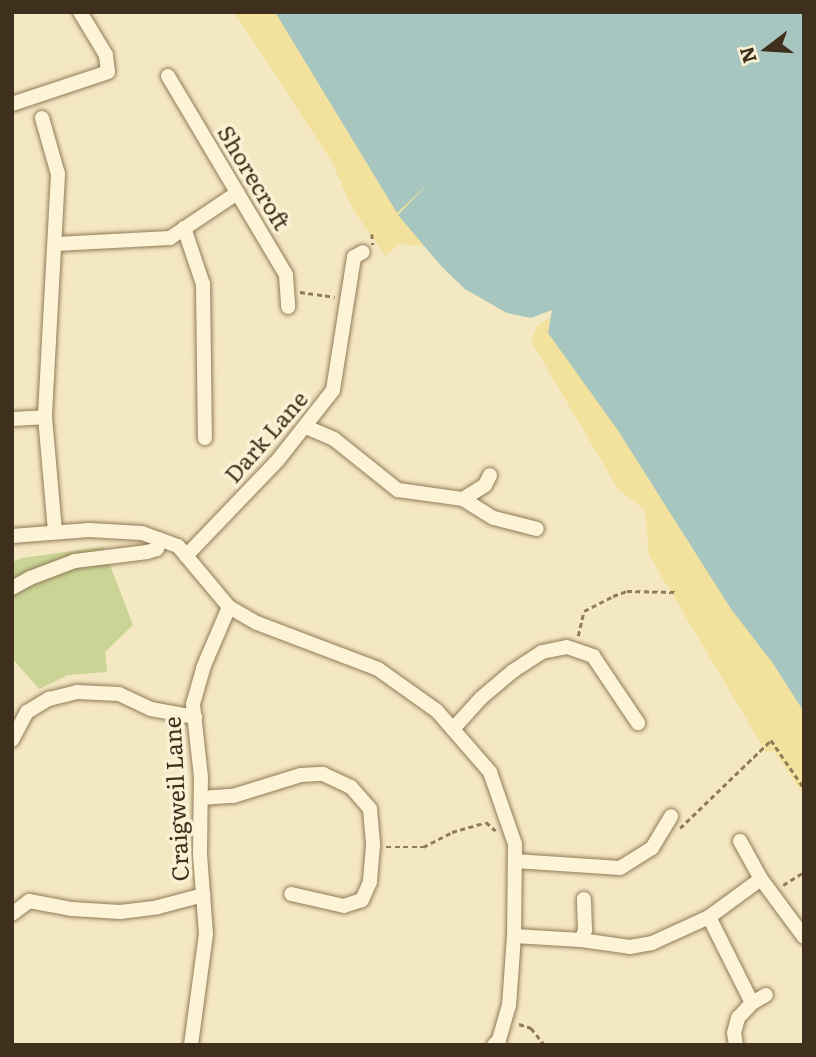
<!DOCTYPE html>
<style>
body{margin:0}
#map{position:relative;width:816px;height:1057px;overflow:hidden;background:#f4e8c3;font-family:Literata,serif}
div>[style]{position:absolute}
.green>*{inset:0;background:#c9d495}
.sand>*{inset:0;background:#f3e29d}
.water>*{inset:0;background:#a6c6bf}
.path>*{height:2.5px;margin-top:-1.25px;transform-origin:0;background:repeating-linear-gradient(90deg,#917a57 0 5px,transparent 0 8.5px)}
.roads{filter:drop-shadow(0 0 2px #917a57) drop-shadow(0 0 2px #917a57)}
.minor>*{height:14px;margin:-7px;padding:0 7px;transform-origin:7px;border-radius:7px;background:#fdf4d8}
span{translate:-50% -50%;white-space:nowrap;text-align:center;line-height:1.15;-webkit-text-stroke:7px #faf1d4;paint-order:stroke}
.street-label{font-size:23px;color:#3f301d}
.frame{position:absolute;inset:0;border:14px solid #3f301d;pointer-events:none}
.north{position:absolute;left:732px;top:14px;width:70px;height:70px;-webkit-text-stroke:5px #faf1d4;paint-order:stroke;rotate:253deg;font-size:19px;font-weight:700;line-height:28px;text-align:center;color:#3f301d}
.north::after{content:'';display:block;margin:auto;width:24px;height:32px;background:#3f301d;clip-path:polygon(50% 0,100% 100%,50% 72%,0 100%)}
</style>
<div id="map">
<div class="green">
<div style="clip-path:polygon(103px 547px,133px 625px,105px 652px,107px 672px,68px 675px,39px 689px,12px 658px,12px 562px,22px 558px)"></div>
</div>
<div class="sand">
<div style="clip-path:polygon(234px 12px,372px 12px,804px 616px,804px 796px,774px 751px,766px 752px,649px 555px,645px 510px,618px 489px,531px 341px,538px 325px,574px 303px,432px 247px,400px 244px,385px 256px,352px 208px,332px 162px)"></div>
</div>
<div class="water">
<div style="clip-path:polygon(275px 12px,804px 12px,804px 712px,772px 662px,731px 609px,617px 429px,548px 333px,552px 310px,531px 318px,507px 313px,465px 289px,442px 267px,398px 215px,429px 183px,397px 213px)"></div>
</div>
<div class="path">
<div style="left:372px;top:234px;width:11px;rotate:85deg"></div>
<div style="left:300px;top:292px;width:35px;rotate:8deg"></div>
<div style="left:578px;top:636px;width:26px;rotate:-77deg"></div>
<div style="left:584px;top:611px;width:33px;rotate:-27deg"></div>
<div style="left:613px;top:596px;width:15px;rotate:-20deg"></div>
<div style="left:627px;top:591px;width:50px;rotate:1.1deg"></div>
<div style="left:680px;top:828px;width:127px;rotate:-44deg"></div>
<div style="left:771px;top:740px;width:58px;rotate:55.5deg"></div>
<div style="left:386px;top:847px;width:37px"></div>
<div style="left:423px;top:847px;width:33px;rotate:-27deg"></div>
<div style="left:452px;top:832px;width:35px;rotate:-16deg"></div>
<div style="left:486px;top:822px;width:13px;rotate:42deg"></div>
<div style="left:783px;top:885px;width:25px;rotate:-32deg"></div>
<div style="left:519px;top:1024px;width:13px;rotate:18deg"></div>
<div style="left:531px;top:1028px;width:22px;rotate:51deg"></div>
</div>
<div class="roads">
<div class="minor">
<div style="left:168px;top:76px;width:231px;rotate:59.3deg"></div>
<div style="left:286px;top:275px;width:32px;rotate:86deg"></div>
<div style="left:12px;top:104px;width:101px;rotate:-18.4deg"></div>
<div style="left:108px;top:72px;width:17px;rotate:-97deg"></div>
<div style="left:106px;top:55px;width:50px;rotate:-121.2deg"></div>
<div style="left:42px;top:118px;width:58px;rotate:74.1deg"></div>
<div style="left:58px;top:174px;width:243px;rotate:93.1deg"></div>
<div style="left:45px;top:417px;width:115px;rotate:85deg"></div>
<div style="left:184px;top:228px;width:59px;rotate:71.3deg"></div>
<div style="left:203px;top:284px;width:154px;rotate:89.3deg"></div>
<div style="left:56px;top:244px;width:114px;rotate:-3deg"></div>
<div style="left:170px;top:238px;width:81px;rotate:-33.9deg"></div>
<div style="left:12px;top:419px;width:33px;rotate:-3deg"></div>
<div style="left:306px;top:427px;width:30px;rotate:23deg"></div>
<div style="left:334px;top:439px;width:82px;rotate:38.6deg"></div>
<div style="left:398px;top:490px;width:66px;rotate:7.9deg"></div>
<div style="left:463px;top:499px;width:26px;rotate:-32deg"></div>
<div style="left:485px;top:485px;width:11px;rotate:-63deg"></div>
<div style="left:463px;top:499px;width:36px;rotate:32deg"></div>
<div style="left:494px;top:518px;width:44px;rotate:14.3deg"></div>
<div style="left:12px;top:536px;width:77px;rotate:-4.5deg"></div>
<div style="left:89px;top:530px;width:53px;rotate:3.2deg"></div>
<div style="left:142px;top:533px;width:38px;rotate:20deg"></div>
<div style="left:178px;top:546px;width:80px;rotate:50.1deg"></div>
<div style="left:229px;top:607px;width:32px;rotate:30deg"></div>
<div style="left:257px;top:623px;width:129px;rotate:20.8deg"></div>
<div style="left:378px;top:669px;width:72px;rotate:35.4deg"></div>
<div style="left:437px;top:711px;width:81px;rotate:49deg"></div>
<div style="left:490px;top:772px;width:76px;rotate:70.9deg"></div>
<div style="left:515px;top:844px;width:92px;rotate:90.6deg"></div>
<div style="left:514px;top:936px;width:69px;rotate:94.1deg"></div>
<div style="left:509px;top:1005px;width:36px;rotate:106deg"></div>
<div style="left:499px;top:1040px;width:7px;rotate:135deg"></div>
<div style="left:186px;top:556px;width:133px;rotate:-46.2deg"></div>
<div style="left:278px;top:460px;width:89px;rotate:-51.8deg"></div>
<div style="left:333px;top:390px;width:135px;rotate:-81deg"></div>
<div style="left:354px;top:257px;width:10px;rotate:-29deg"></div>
<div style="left:12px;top:588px;width:21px;rotate:-29deg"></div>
<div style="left:30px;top:578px;width:48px;rotate:-20.7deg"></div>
<div style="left:75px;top:561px;width:73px;rotate:-7.1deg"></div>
<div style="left:147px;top:552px;width:10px;rotate:-17deg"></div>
<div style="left:157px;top:549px;width:10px;rotate:-73deg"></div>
<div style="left:453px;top:729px;width:42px;rotate:-47.9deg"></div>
<div style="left:481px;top:698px;width:42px;rotate:-40.2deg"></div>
<div style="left:513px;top:671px;width:35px;rotate:-33deg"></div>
<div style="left:542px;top:652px;width:25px;rotate:-11deg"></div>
<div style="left:567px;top:647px;width:28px;rotate:19deg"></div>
<div style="left:593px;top:656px;width:81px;rotate:56.1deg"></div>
<div style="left:12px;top:740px;width:32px;rotate:-62deg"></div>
<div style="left:27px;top:712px;width:26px;rotate:-31deg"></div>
<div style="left:49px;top:699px;width:29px;rotate:-14deg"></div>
<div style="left:77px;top:692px;width:42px;rotate:2.7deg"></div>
<div style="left:119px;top:694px;width:35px;rotate:25deg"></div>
<div style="left:151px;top:709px;width:45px;rotate:10.3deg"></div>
<div style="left:201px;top:798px;width:32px;rotate:-4deg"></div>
<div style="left:233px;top:796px;width:71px;rotate:-17.2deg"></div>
<div style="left:301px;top:775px;width:22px;rotate:-3deg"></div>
<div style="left:323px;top:774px;width:31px;rotate:25deg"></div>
<div style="left:351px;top:787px;width:29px;rotate:49deg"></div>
<div style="left:370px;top:809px;width:37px;rotate:85deg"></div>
<div style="left:373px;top:846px;width:36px;rotate:95deg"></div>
<div style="left:370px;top:882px;width:20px;rotate:114deg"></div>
<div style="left:362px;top:900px;width:19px;rotate:162deg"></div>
<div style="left:344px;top:906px;width:54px;rotate:-167.2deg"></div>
<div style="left:740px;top:841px;width:43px;rotate:61.1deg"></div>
<div style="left:761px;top:879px;width:72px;rotate:53.4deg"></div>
<div style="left:515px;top:861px;width:105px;rotate:3.8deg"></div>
<div style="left:620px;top:868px;width:38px;rotate:-32deg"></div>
<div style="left:652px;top:848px;width:37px;rotate:-59deg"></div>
<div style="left:12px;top:914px;width:21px;rotate:-37deg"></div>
<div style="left:29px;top:901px;width:44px;rotate:10.5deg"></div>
<div style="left:72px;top:909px;width:48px;rotate:3.6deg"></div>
<div style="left:120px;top:912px;width:38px;rotate:-7deg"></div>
<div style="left:158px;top:907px;width:47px;rotate:-14.9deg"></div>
<div style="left:709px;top:917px;width:96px;rotate:63.4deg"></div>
<div style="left:514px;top:936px;width:67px;rotate:3.4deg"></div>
<div style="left:581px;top:940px;width:49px;rotate:8.1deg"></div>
<div style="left:630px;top:947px;width:22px;rotate:-10deg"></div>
<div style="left:652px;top:943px;width:63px;rotate:-24.5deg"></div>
<div style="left:709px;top:917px;width:64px;rotate:-36.2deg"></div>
<div style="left:581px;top:940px;width:11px;rotate:-68deg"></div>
<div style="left:585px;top:930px;width:31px;rotate:-92deg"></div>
<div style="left:191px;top:1045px;width:112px;rotate:-82.3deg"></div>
<div style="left:206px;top:934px;width:79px;rotate:-94.3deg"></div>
<div style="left:200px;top:855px;width:78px;rotate:-89.3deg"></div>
<div style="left:201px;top:777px;width:73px;rotate:-96.3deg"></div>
<div style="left:193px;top:704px;width:37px;rotate:-74deg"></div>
<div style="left:203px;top:668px;width:66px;rotate:-66.9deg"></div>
<div style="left:736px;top:1045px;width:12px;rotate:-99deg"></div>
<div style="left:734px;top:1033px;width:16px;rotate:-75deg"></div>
<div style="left:738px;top:1018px;width:21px;rotate:-47deg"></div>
<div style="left:752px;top:1003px;width:16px;rotate:-30deg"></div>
</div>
</div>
<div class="street-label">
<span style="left:255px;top:177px;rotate:59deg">Shorecroft</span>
<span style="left:265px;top:436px;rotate:-49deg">Dark Lane</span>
<span style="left:175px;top:799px;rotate:-93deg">Craigweil Lane</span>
</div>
<div class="frame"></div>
<div class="north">N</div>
</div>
